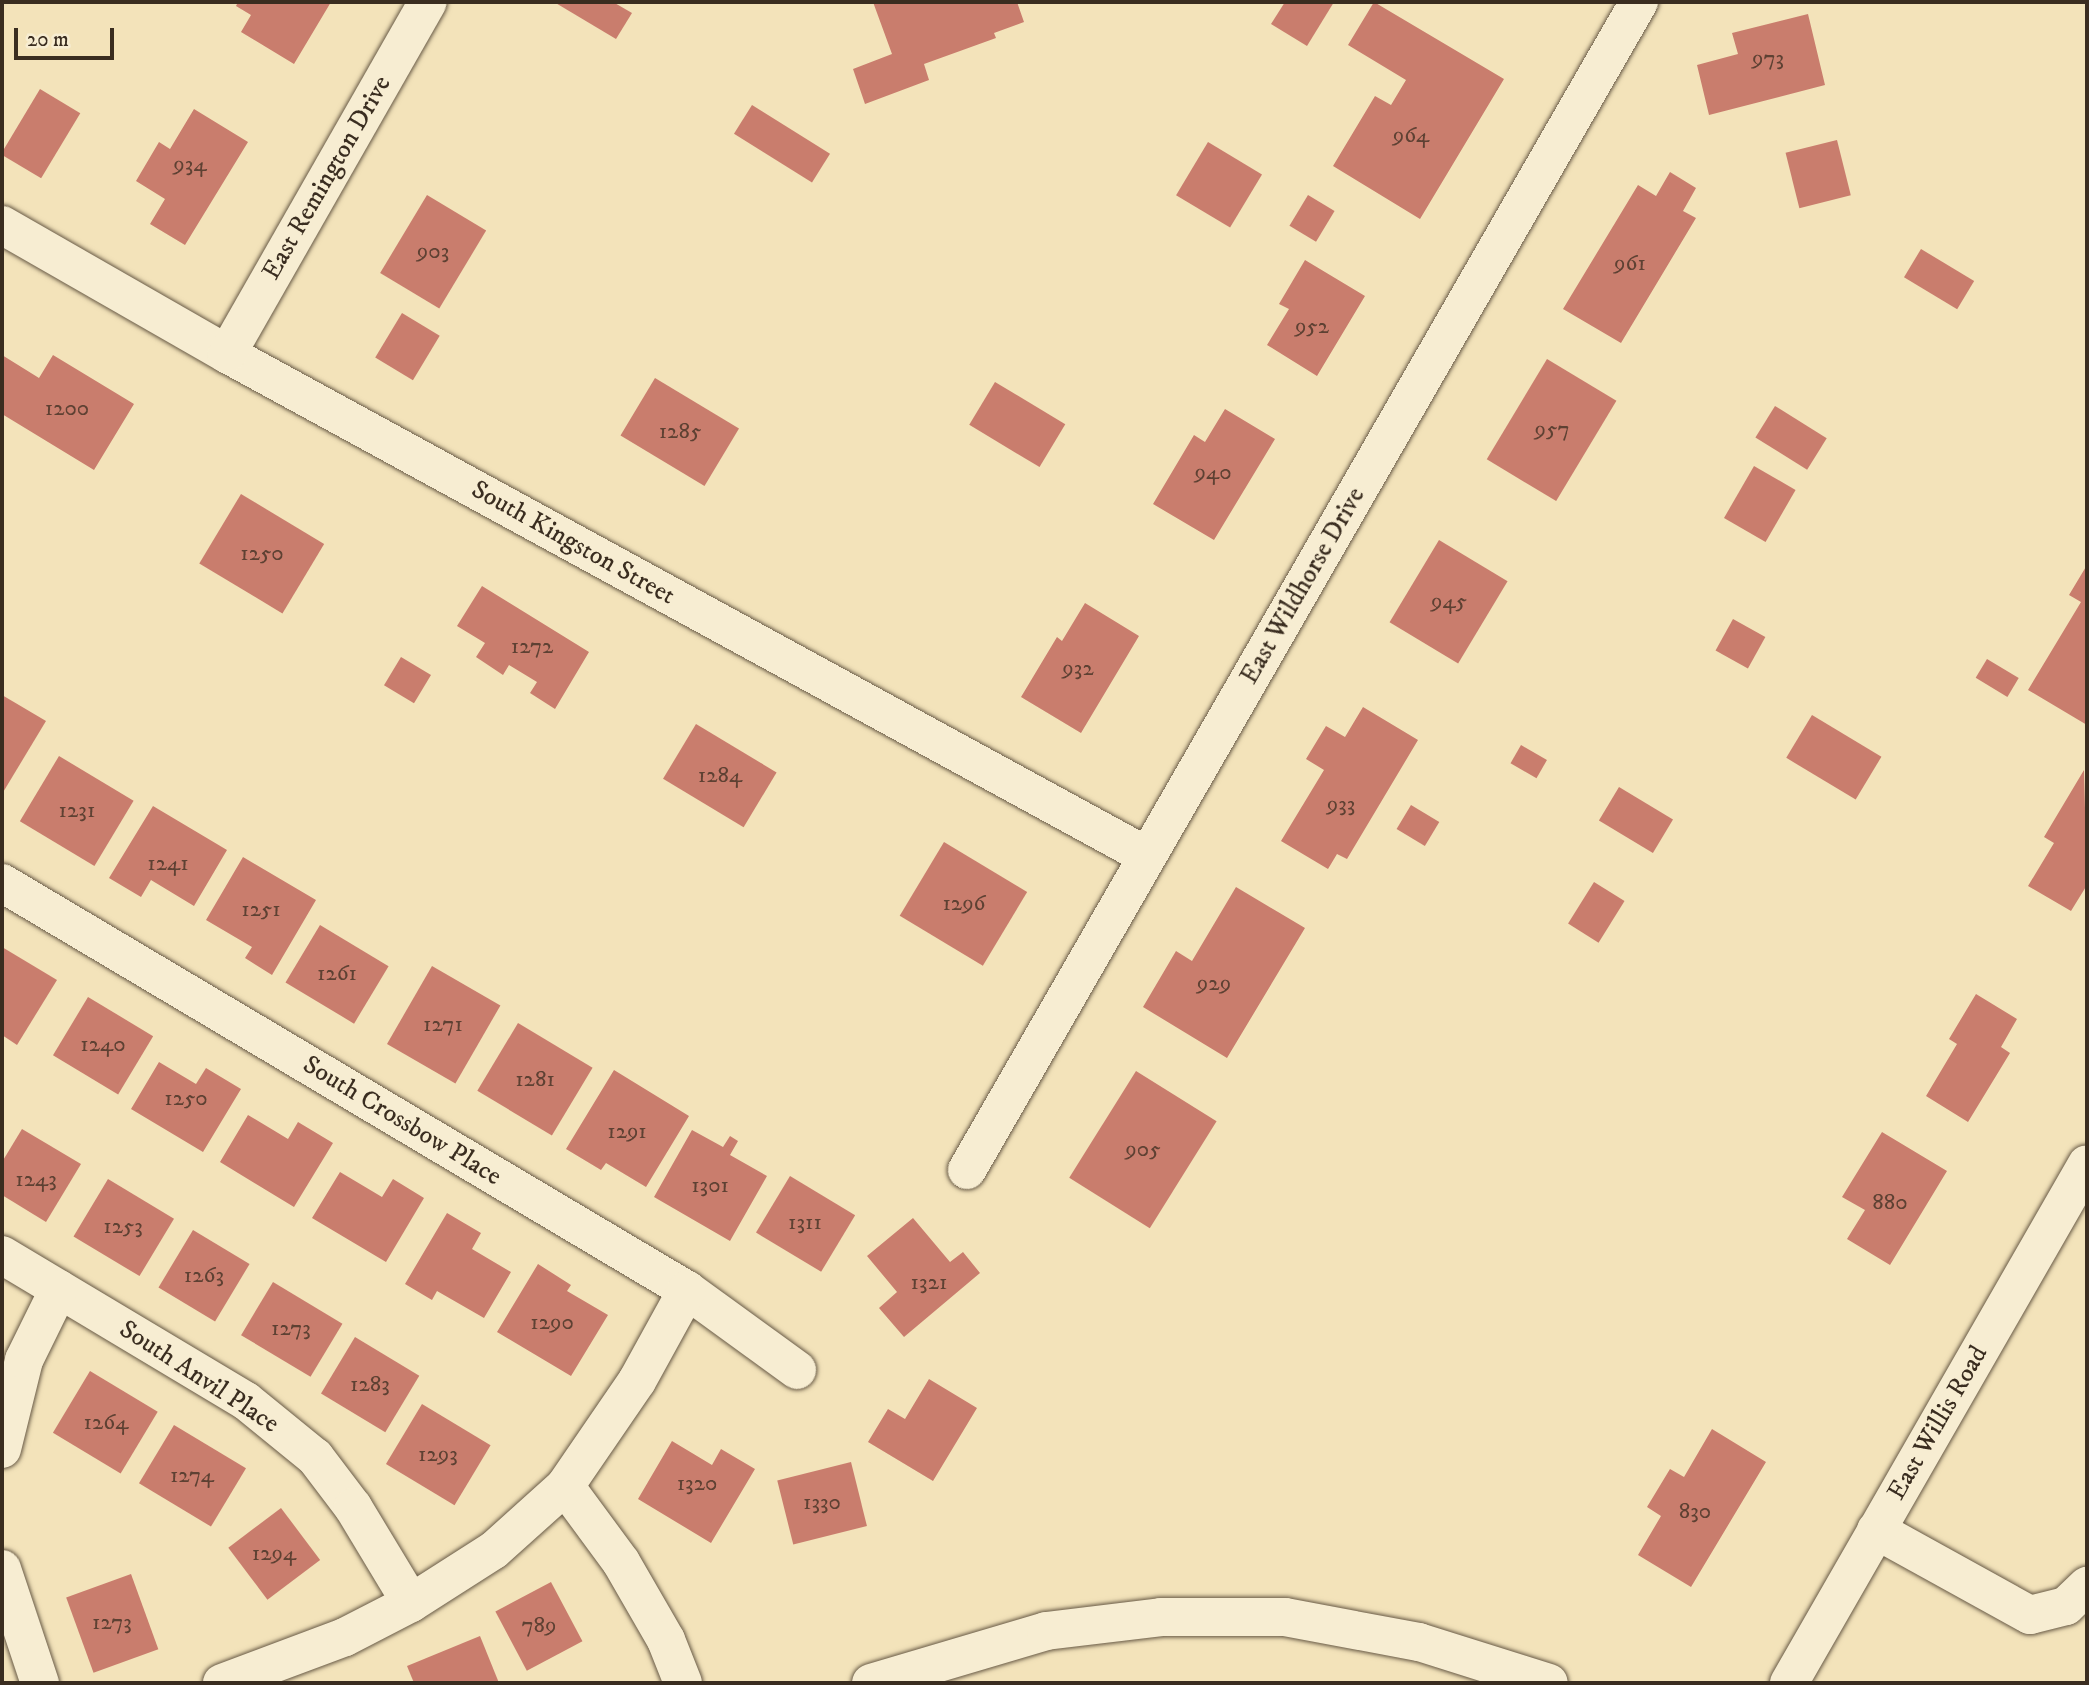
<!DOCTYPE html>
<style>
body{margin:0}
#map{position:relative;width:2089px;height:1685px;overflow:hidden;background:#f3e3ba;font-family:"IM FELL DW Pica",serif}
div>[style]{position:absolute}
.building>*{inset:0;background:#c97d6d;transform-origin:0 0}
.roads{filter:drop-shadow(0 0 2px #685a46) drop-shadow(0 0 2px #685a46)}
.minor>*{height:38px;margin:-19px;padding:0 19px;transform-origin:19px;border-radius:19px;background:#f7edd2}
span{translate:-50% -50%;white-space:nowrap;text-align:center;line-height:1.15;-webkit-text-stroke:6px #f7edd2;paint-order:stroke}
.number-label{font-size:23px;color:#5e4133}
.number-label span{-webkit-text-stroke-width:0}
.street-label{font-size:26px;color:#3a2d20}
.frame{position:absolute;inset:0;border:4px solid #3a2d20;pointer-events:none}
.scale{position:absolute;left:14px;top:28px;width:100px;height:32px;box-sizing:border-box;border:4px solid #3a2d20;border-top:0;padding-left:9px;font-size:21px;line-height:24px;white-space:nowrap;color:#3a2d20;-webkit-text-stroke:5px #f7edd2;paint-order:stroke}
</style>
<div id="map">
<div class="building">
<div style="clip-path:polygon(238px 2px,331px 2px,294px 64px,241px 32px,251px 15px,236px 6px)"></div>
<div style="clip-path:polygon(554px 2px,613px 2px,632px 13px,616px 39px)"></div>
<div style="clip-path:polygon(873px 2px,1017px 2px,1024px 22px,994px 33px,996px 38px,924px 64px,929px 80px,865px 104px,853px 69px,892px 54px)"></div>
<div style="clip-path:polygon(1285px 2px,1334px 2px,1307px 46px,1271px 24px)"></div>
<div style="clip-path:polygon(1374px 2px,1504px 79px,1420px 219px,1333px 166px,1375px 96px,1391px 105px,1406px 80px,1348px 45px)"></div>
<div style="clip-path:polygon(1808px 14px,1825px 85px,1709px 115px,1697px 65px,1738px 54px,1732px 33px)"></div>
<div style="left:40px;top:89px;width:47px;height:76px;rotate:31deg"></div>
<div style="left:752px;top:105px;width:92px;height:34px;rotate:32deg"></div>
<div style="clip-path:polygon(194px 109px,248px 142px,185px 245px,150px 224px,165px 199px,136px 181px,159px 142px,170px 149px)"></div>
<div style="left:1837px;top:140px;width:57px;height:53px;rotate:76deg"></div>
<div style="left:1208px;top:142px;width:63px;height:62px;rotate:31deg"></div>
<div style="clip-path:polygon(1670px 172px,1696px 188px,1683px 211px,1696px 218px,1621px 343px,1563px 309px,1638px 185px,1656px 196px)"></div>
<div style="left:427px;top:195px;width:69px;height:91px;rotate:31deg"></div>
<div style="left:1308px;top:195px;width:31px;height:36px;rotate:31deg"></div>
<div style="left:1921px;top:249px;width:62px;height:33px;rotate:31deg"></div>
<div style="clip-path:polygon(1305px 260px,1365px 296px,1317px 376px,1267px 345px,1289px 309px,1279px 304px)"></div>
<div style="left:402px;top:313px;width:44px;height:52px;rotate:31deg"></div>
<div style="clip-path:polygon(2px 355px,39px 378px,53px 355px,134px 404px,94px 470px,2px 414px)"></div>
<div style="left:1547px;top:359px;width:81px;height:117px;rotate:31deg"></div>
<div style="left:655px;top:378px;width:98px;height:67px;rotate:31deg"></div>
<div style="left:995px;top:382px;width:82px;height:50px;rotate:31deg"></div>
<div style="left:1775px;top:406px;width:61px;height:37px;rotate:32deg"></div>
<div style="clip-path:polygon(1225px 409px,1275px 439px,1214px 540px,1153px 504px,1194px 435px,1205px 442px)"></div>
<div style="left:1754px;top:466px;width:48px;height:60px;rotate:30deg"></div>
<div style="left:241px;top:494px;width:97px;height:81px;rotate:31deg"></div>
<div style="left:1439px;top:540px;width:80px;height:96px;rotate:31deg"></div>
<div style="clip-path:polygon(2087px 565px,2087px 725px,2028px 690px,2081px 602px,2069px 595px)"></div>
<div style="clip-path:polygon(482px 586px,589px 652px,555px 709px,530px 693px,537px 682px,509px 665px,503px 675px,476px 657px,485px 643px,457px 626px)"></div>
<div style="clip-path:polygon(1085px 603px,1139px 636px,1081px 733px,1021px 697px,1057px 637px,1062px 641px)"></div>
<div style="left:1733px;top:619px;width:37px;height:36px;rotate:29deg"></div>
<div style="left:401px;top:657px;width:35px;height:33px;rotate:31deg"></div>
<div style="left:1987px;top:659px;width:37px;height:22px;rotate:31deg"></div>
<div style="clip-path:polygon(2px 695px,46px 721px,2px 794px)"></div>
<div style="clip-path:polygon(1363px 707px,1418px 740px,1347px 859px,1337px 854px,1328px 869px,1281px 841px,1324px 770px,1306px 759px,1326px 726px,1345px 737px)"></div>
<div style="left:1812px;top:715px;width:81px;height:50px;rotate:31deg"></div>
<div style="left:696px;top:724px;width:94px;height:64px;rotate:31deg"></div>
<div style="left:1521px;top:745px;width:30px;height:21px;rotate:30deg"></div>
<div style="left:59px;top:756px;width:87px;height:76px;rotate:31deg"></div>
<div style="clip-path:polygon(2084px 770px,2087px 885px,2071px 911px,2028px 886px,2054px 843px,2044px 837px)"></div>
<div style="left:1619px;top:787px;width:63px;height:39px;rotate:31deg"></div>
<div style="left:1411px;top:805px;width:33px;height:28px;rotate:31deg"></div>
<div style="clip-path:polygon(153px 806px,227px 850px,194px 906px,151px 880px,141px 897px,109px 878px)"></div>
<div style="left:944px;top:842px;width:97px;height:86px;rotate:31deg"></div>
<div style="clip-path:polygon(243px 857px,316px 900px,272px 975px,245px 958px,252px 947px,206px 920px)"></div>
<div style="left:1594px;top:882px;width:36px;height:49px;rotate:32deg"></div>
<div style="clip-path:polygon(1236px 887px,1305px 928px,1227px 1058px,1143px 1007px,1176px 951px,1192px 961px)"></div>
<div style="left:320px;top:925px;width:80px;height:67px;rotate:31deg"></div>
<div style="clip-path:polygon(2px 947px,57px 980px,17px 1045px,2px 1035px)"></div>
<div style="left:432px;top:966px;width:79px;height:90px;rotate:30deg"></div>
<div style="clip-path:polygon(1976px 994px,2017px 1019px,2001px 1047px,2010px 1053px,1968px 1122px,1926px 1096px,1957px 1044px,1949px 1039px)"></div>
<div style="left:88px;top:997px;width:76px;height:68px;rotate:31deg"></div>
<div style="left:518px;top:1023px;width:87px;height:79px;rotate:31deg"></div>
<div style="clip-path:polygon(159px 1062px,196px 1084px,206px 1068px,241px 1089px,203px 1152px,131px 1109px)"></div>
<div style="clip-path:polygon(614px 1070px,689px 1116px,646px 1187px,606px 1163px,601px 1170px,566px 1149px)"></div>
<div style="left:1136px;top:1071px;width:95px;height:126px;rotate:32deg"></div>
<div style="clip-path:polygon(248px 1115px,288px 1139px,298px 1122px,333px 1143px,294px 1207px,220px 1162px)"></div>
<div style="clip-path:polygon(22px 1129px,81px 1164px,46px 1222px,2px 1195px,2px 1162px)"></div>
<div style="clip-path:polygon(692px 1130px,723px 1147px,730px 1136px,738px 1141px,730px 1155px,767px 1176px,730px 1241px,654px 1197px)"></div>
<div style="clip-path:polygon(1882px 1132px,1947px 1171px,1890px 1265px,1847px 1239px,1865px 1210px,1842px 1197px)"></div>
<div style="clip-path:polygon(340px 1172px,382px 1197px,393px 1179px,424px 1198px,386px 1262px,312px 1218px)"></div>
<div style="left:790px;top:1176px;width:76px;height:66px;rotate:31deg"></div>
<div style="left:108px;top:1179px;width:77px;height:67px;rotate:31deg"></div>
<div style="clip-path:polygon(447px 1213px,481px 1233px,472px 1249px,511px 1272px,484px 1318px,437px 1291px,432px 1300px,405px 1284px)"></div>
<div style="clip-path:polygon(913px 1218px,950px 1262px,963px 1252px,980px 1273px,904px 1337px,879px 1308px,897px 1292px,867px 1256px)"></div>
<div style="left:193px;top:1230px;width:66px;height:67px;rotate:31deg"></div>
<div style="clip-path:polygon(538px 1264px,571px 1285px,567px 1291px,608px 1315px,571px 1376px,497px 1332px)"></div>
<div style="left:273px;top:1282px;width:81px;height:62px;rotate:31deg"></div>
<div style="left:355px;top:1337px;width:75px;height:66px;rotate:31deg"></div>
<div style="left:90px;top:1371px;width:79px;height:72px;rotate:31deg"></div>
<div style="clip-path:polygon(929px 1379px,977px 1408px,933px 1481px,868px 1442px,888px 1409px,905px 1419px)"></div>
<div style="left:422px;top:1404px;width:80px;height:70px;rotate:31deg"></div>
<div style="left:174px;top:1425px;width:84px;height:68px;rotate:31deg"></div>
<div style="clip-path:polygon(1712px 1429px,1766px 1462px,1691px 1587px,1638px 1555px,1661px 1516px,1647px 1507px,1670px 1469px,1684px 1477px)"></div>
<div style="clip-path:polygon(672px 1441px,712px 1465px,721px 1449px,755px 1469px,711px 1543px,638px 1499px)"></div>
<div style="left:851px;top:1462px;width:66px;height:76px;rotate:76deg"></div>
<div style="left:281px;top:1508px;width:65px;height:66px;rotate:53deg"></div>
<div style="left:131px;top:1574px;width:80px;height:69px;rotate:70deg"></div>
<div style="left:551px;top:1582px;width:67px;height:63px;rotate:62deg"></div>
<div style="clip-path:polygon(480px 1636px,499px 1683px,414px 1683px,407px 1666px)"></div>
</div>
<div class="roads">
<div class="minor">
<div style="left:2px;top:225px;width:259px;rotate:29.8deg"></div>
<div style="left:227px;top:354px;width:1048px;rotate:28.62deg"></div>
<div style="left:227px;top:354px;width:405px;rotate:-60.3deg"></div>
<div style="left:2px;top:883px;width:797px;rotate:30.72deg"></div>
<div style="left:687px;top:1290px;width:136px;rotate:36deg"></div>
<div style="left:967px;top:1170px;width:1348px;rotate:-60.09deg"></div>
<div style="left:2px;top:1255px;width:284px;rotate:30.9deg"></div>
<div style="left:246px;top:1401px;width:89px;rotate:39.1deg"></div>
<div style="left:315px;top:1457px;width:63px;rotate:52.8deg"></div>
<div style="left:353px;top:1507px;width:112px;rotate:58.9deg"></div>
<div style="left:2px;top:1449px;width:92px;rotate:-76.1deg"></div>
<div style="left:24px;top:1360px;width:79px;rotate:-63.8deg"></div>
<div style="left:565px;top:1486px;width:94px;rotate:53.6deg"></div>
<div style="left:621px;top:1562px;width:90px;rotate:60deg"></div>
<div style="left:666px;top:1640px;width:46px;rotate:68.4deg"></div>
<div style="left:1876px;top:1530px;width:176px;rotate:28.9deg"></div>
<div style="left:2030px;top:1615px;width:37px;rotate:-14deg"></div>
<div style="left:2066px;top:1606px;width:29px;rotate:-44deg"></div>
<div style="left:2px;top:1569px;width:120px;rotate:71.6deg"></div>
<div style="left:222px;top:1683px;width:131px;rotate:-20.5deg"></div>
<div style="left:345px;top:1637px;width:74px;rotate:-27.3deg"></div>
<div style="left:411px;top:1603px;width:98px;rotate:-32.6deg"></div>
<div style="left:494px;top:1550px;width:96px;rotate:-42deg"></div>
<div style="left:565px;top:1486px;width:127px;rotate:-55.6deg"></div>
<div style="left:637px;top:1381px;width:104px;rotate:-61.2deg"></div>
<div style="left:871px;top:1683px;width:183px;rotate:-16.5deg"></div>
<div style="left:1046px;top:1631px;width:116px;rotate:-6.9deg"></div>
<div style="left:1161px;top:1617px;width:124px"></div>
<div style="left:1285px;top:1617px;width:136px;rotate:10.6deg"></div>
<div style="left:1419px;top:1642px;width:136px;rotate:17.5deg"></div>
<div style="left:1789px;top:1683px;width:598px;rotate:-60.14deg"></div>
</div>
</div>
<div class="number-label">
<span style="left:1768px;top:59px">973</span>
<span style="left:1411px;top:136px">964</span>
<span style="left:190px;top:165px">934</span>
<span style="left:433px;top:252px">903</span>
<span style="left:1630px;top:264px">961</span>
<span style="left:1312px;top:327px">952</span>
<span style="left:67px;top:409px">1200</span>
<span style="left:1552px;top:430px">957</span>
<span style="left:680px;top:432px">1285</span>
<span style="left:1213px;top:473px">940</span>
<span style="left:262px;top:554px">1250</span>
<span style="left:1449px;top:602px">945</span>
<span style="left:532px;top:647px">1272</span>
<span style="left:1078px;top:669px">932</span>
<span style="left:720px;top:776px">1284</span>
<span style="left:1341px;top:805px">933</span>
<span style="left:77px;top:811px">1231</span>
<span style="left:168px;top:864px">1241</span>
<span style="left:964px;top:904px">1296</span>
<span style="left:261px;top:910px">1251</span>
<span style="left:337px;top:974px">1261</span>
<span style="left:1214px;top:984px">929</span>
<span style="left:443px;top:1025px">1271</span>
<span style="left:103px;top:1045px">1240</span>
<span style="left:535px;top:1080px">1281</span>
<span style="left:186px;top:1099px">1250</span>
<span style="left:627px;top:1132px">1291</span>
<span style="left:1143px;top:1150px">905</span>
<span style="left:36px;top:1180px">1243</span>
<span style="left:710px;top:1186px">1301</span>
<span style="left:1890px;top:1203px">880</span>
<span style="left:805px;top:1223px">1311</span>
<span style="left:123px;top:1227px">1253</span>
<span style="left:204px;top:1276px">1263</span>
<span style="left:929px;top:1283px">1321</span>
<span style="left:552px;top:1323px">1290</span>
<span style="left:291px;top:1329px">1273</span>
<span style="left:370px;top:1385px">1283</span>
<span style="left:106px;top:1423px">1264</span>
<span style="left:438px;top:1455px">1293</span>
<span style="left:192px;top:1476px">1274</span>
<span style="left:697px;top:1484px">1320</span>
<span style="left:822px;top:1503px">1330</span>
<span style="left:1695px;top:1512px">830</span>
<span style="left:274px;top:1554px">1294</span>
<span style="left:112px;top:1623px">1273</span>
<span style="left:539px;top:1626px">789</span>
</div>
<div class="street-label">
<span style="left:327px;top:178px;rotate:-60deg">East Remington Drive</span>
<span style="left:573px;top:543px;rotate:29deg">South Kingston Street</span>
<span style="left:1303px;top:586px;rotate:-60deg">East Wildhorse Drive</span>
<span style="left:402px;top:1121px;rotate:31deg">South Crossbow Place</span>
<span style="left:199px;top:1377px;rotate:33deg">South Anvil Place</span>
<span style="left:1938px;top:1423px;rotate:-60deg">East Willis Road</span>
</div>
<div class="frame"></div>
<div class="scale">20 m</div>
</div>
